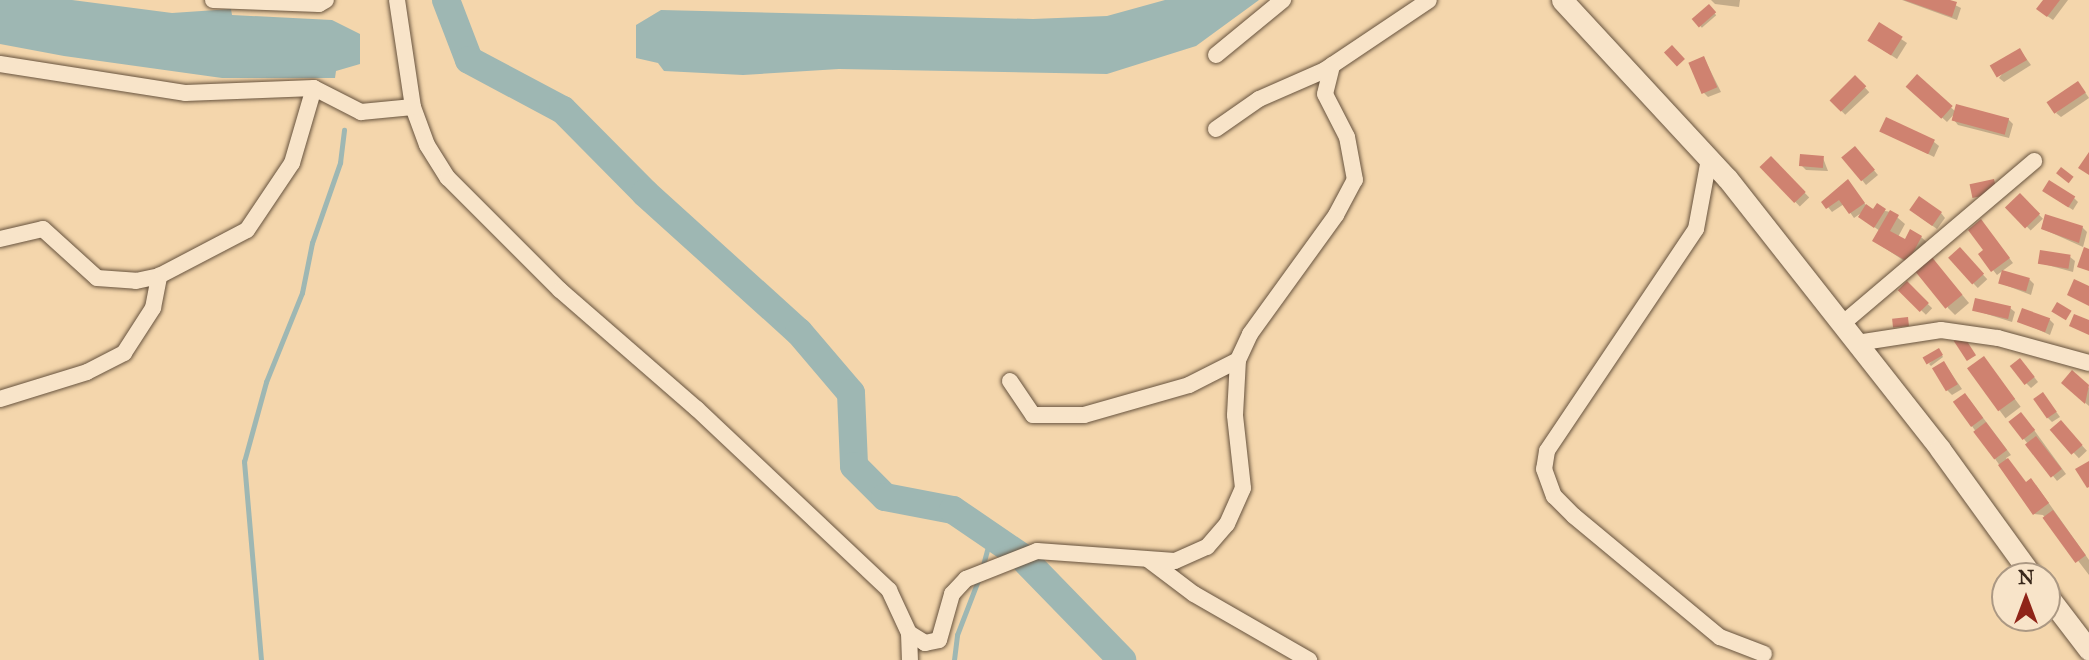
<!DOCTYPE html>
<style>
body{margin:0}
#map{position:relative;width:2089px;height:660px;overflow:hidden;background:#f4d6ac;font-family:"IM FELL Great Primer",serif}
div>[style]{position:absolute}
.water>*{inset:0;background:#9eb7b3}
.shadow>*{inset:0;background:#0003;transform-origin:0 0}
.stream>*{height:4.5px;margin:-2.25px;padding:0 2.25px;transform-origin:2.25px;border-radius:2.25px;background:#9eb7b3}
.river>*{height:28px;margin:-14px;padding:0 14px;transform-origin:14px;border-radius:14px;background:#9eb7b3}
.building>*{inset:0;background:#cf8270;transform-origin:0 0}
.roads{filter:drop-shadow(0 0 2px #67533e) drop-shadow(0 0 2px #67533e)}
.street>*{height:16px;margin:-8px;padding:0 8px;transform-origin:8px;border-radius:8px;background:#f8e4c9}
.secondary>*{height:21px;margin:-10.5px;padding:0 10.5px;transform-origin:10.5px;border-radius:10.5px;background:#f8e4c9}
span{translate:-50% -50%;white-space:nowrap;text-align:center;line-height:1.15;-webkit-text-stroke:5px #f8e4c9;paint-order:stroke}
.north{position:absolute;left:1991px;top:562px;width:70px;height:70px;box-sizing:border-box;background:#f8e4c9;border:2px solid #ab9883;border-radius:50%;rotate:0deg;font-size:19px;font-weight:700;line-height:28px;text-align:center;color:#38271a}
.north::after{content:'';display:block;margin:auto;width:24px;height:32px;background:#8f2418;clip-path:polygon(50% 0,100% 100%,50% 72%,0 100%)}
</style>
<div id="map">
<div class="water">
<div style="clip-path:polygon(0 0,72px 0,172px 13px,231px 9px,232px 15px,332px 20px,360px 34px,360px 64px,336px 71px,335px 78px,222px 78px,64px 56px,0 44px)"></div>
<div style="clip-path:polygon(1165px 0,1259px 0,1196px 46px,1107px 74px,839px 69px,743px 75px,664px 71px,658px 63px,636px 58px,636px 25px,661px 10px,1033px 19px,1107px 16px)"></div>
</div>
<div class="shadow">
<div style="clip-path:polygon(1711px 0,1740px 0,1739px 7px,1715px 4px)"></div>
<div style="clip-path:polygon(1902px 0,1945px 0,1961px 8px,1957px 20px)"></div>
<div style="clip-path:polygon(2045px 0,2068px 0,2053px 20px,2043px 13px)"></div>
<div style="left:1709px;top:7px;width:11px;height:19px;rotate:49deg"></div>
<div style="clip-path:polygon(1879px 24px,1907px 43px,1897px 59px,1874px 44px)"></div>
<div style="clip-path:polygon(2020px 50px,2031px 65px,2004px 82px,1999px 78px)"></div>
<div style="clip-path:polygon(1704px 58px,1721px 92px,1708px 97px,1704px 93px)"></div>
<div style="left:1855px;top:77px;width:21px;height:33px;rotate:47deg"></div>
<div style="clip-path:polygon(1917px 77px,1956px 112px,2008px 119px,2013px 124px,2009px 138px,1958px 125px,1954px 120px,1956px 112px,1947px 122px,1909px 87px)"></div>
<div style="clip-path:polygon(2082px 88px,2089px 98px,2061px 117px,2056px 113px)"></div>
<div style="clip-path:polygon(1881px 130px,1934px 142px,1939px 146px,1934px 157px)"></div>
<div style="clip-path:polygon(1859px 153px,1878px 175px,1866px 185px,1862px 180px)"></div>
<div style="left:1771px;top:158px;width:55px;height:13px;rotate:46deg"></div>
<div style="clip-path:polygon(1823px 158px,1828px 171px,1806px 170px,1801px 165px)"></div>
<div style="clip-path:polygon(1848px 181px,1868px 208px,1891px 212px,1905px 224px,1898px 237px,1905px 241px,1921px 237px,1929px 244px,1915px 268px,1874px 241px,1880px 231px,1860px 217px,1864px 211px,1854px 218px,1844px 204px,1832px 212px,1828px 207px)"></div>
<div style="clip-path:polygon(2044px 191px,2073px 197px,2078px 202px,2073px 210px)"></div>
<div style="left:2020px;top:195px;width:33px;height:17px;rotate:46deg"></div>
<div style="clip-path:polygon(1941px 213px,1945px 218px,1937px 229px,1916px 214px)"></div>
<div style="clip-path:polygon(1985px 226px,2013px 263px,1997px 275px,1981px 255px,1986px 250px)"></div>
<div style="clip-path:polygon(2082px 227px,2087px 232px,2083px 247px,2043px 229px)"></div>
<div style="left:1960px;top:250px;width:40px;height:13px;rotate:47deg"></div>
<div style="clip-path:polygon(2070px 257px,2075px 261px,2073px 272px,2040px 263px)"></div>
<div style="clip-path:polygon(1938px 266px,1969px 303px,1955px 315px,1948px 308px)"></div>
<div style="clip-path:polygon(2029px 279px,2034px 284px,2031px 295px,2000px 283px)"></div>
<div style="left:1907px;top:284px;width:35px;height:9px;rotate:44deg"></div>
<div style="clip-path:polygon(2010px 308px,2015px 312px,2012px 322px,1974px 310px)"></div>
<div style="clip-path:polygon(2049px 319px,2054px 324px,2050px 335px,2019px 321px)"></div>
<div style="clip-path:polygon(1940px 352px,1943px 357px,1931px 366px,1929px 364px)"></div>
<div style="left:1984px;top:358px;width:61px;height:19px;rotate:53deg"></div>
<div style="clip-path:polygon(1944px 363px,1962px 389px,1952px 395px,1947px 390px)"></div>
<div style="clip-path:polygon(2025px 365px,2038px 382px,2031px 388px,2026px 383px)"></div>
<div style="clip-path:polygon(2072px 373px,2089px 388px,2089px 406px,2068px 388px)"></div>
<div style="clip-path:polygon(1969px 399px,2011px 455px,2006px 458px,2026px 484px,2036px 485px,2089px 560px,2089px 575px,2043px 515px,2034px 514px,1955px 402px)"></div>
<div style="clip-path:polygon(2047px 399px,2060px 417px,2052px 422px,2048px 418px)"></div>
<div style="clip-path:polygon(2026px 419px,2066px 474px,2057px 481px,2024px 439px)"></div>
<div style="left:2061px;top:423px;width:38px;height:11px;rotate:47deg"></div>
</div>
<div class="stream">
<div style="left:982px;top:569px;width:34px;rotate:-75deg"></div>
<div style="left:261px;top:660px;width:199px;rotate:-94.9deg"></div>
<div style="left:244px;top:462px;width:83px;rotate:-74.6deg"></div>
<div style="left:266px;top:382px;width:96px;rotate:-68deg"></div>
<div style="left:302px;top:293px;width:51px;rotate:-78.7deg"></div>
<div style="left:312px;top:243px;width:85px;rotate:-70.7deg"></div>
<div style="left:340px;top:163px;width:33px;rotate:-83deg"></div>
<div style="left:954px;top:660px;width:25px;rotate:-83deg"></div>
<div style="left:957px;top:635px;width:61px;rotate:-68.9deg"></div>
</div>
<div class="river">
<div style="left:446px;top:0;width:64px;rotate:69deg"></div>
<div style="left:469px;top:60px;width:106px;rotate:28deg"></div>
<div style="left:563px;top:110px;width:117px;rotate:45.3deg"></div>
<div style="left:645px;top:193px;width:207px;rotate:42.1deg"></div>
<div style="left:799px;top:332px;width:80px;rotate:49.6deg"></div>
<div style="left:851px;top:393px;width:73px;rotate:87.6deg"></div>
<div style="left:854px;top:466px;width:44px;rotate:45deg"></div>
<div style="left:885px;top:497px;width:69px;rotate:10.8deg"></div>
<div style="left:953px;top:510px;width:83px;rotate:34.3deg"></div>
<div style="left:1022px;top:557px;width:144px;rotate:45.8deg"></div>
</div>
<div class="building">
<div style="clip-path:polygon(1904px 0,1950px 0,1957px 2px,1952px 17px)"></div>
<div style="clip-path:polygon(2043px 0,2060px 0,2047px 17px,2036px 9px)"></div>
<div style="left:1709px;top:4px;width:11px;height:23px;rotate:49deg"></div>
<div style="left:1879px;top:22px;width:28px;height:22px;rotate:32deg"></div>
<div style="left:1672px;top:45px;width:19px;height:11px;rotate:47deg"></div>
<div style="left:2020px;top:48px;width:14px;height:35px;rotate:60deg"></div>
<div style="left:1704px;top:56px;width:34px;height:17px;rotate:67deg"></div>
<div style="left:1917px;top:74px;width:48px;height:17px;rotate:42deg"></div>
<div style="left:1855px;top:75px;width:16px;height:36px;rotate:45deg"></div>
<div style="left:2078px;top:81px;width:14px;height:38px;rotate:56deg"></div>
<div style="left:1956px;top:104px;width:55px;height:17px;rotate:15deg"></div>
<div style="left:1886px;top:117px;width:54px;height:16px;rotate:25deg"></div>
<div style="left:1855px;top:146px;width:31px;height:18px;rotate:50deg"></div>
<div style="clip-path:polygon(2089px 152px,2089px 175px,2078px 168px)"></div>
<div style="left:1800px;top:154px;width:24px;height:12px;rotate:5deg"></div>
<div style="left:1771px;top:156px;width:50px;height:16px;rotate:46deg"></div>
<div style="left:2061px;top:167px;width:16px;height:8px;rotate:38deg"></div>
<div style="clip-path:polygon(1848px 179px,1865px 203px,1849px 214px,1839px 200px,1826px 209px,1821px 202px)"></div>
<div style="left:1994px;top:179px;width:14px;height:25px;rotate:78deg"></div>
<div style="left:2049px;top:180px;width:31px;height:13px;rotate:32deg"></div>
<div style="left:2020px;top:193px;width:29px;height:21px;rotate:46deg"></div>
<div style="left:1919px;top:196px;width:28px;height:17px;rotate:35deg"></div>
<div style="clip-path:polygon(1877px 203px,1886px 209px,1874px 228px,1858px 217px,1866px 204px,1873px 209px)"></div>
<div style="clip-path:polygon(1890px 210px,1899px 215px,1890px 231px,1905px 239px,1910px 229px,1922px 236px,1908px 262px,1872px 241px)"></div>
<div style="clip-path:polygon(2045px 214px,2083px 226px,2079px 243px,2041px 229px)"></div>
<div style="clip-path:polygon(1981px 219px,2010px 258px,1991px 272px,1978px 254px,1983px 250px,1968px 230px)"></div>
<div style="left:1960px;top:247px;width:36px;height:16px;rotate:48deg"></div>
<div style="clip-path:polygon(2084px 247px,2089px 249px,2089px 271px,2077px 267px)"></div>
<div style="left:2040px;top:250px;width:31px;height:14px;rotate:9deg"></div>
<div style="left:1931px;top:256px;width:50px;height:22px;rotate:51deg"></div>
<div style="left:2002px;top:270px;width:29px;height:14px;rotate:16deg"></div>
<div style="clip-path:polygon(2074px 279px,2089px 286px,2089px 306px,2067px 295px)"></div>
<div style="left:1907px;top:281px;width:31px;height:13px;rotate:45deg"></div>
<div style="left:1975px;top:298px;width:37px;height:13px;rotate:13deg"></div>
<div style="left:2057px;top:302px;width:17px;height:11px;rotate:31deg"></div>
<div style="left:2022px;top:308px;width:30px;height:15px;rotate:20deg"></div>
<div style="clip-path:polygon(2074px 314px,2089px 320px,2089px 335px,2069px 326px)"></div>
<div style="left:1908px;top:317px;width:9px;height:16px;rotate:84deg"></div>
<div style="left:1963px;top:335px;width:24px;height:11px;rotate:57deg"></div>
<div style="left:1939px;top:348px;width:8px;height:19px;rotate:60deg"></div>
<div style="left:1984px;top:356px;width:53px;height:21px;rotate:54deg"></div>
<div style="left:2020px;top:358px;width:24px;height:13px;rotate:52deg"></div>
<div style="left:1944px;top:361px;width:27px;height:14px;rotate:59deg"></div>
<div style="clip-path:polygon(2072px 370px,2089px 385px,2085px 404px,2061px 383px)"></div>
<div style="left:2043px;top:392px;width:24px;height:12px;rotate:55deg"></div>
<div style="left:1965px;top:393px;width:31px;height:15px;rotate:54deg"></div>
<div style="left:2021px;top:412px;width:23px;height:16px;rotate:52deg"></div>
<div style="left:2061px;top:420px;width:33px;height:15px;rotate:49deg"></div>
<div style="left:1986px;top:422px;width:35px;height:16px;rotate:53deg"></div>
<div style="left:2036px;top:436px;width:42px;height:14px;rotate:52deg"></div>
<div style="clip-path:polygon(2008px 458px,2026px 482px,2031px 478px,2049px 503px,2033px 515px,1998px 465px)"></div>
<div style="clip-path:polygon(2089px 461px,2089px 487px,2087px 488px,2075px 469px)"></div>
<div style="left:2053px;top:510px;width:56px;height:13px;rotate:54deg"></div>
</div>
<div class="roads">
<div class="street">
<div style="left:213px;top:0;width:106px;rotate:2.2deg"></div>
<div style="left:319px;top:4px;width:8px;rotate:-30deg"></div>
<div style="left:397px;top:0;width:108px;rotate:81.5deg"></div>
<div style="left:413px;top:107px;width:40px;rotate:69.8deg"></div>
<div style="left:427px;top:145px;width:39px;rotate:58deg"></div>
<div style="left:448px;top:178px;width:158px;rotate:45deg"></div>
<div style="left:560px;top:290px;width:181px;rotate:41deg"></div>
<div style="left:697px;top:409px;width:264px;rotate:43.3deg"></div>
<div style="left:889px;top:590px;width:47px;rotate:65.1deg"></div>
<div style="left:909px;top:633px;width:27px;rotate:88deg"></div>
<div style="left:1216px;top:55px;width:87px;rotate:-39.4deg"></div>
<div style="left:0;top:64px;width:187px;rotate:8.9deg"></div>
<div style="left:185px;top:93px;width:129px;rotate:-2.2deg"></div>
<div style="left:314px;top:88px;width:53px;rotate:27.1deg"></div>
<div style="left:361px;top:112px;width:52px;rotate:-5.5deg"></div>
<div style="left:1216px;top:129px;width:52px;rotate:-34.9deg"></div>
<div style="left:1259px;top:99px;width:72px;rotate:-23.7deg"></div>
<div style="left:1325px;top:70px;width:125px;rotate:-33.9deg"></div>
<div style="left:1709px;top:159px;width:71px;rotate:100.5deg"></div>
<div style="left:1696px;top:229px;width:267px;rotate:123.9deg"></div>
<div style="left:1547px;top:451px;width:18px;rotate:99deg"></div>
<div style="left:1544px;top:469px;width:29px;rotate:70deg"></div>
<div style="left:1554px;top:496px;width:28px;rotate:45deg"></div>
<div style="left:1574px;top:516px;width:190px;rotate:39.7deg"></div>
<div style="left:1720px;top:637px;width:47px;rotate:21.1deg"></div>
<div style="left:0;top:239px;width:44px;rotate:-13.1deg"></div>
<div style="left:43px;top:229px;width:73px;rotate:42.2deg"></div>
<div style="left:97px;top:278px;width:39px;rotate:4deg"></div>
<div style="left:136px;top:281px;width:24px;rotate:-12deg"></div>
<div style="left:159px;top:276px;width:99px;rotate:-27.6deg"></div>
<div style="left:247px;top:230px;width:81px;rotate:-56.1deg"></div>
<div style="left:292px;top:163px;width:78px;rotate:-73.7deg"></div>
<div style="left:1842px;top:324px;width:252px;rotate:-40.3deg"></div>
<div style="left:1857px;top:343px;width:85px;rotate:-8.8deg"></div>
<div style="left:1941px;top:330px;width:58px;rotate:8deg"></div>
<div style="left:1998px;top:338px;width:94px;rotate:15.4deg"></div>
<div style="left:1010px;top:381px;width:41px;rotate:55.9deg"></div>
<div style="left:1033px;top:415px;width:51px"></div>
<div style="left:1084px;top:415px;width:109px;rotate:-15.9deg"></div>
<div style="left:1189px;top:385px;width:55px;rotate:-27deg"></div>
<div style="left:1238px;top:360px;width:29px;rotate:-65deg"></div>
<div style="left:1250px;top:334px;width:147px;rotate:-54.1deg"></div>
<div style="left:1336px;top:215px;width:40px;rotate:-62deg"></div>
<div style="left:1355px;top:180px;width:44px;rotate:-100.5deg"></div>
<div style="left:1347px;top:137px;width:48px;rotate:-117.1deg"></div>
<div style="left:1325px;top:94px;width:30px;rotate:-76deg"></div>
<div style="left:0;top:399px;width:91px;rotate:-17.2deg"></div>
<div style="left:87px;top:372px;width:42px;rotate:-27.2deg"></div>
<div style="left:124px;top:353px;width:54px;rotate:-57.2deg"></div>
<div style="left:153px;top:308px;width:33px;rotate:-79deg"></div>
<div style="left:1149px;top:560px;width:56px;rotate:37.1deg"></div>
<div style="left:1194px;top:594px;width:133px;rotate:29.9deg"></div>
<div style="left:909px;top:633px;width:19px;rotate:32deg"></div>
<div style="left:925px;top:643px;width:14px;rotate:-12deg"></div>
<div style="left:939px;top:640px;width:48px;rotate:-74.2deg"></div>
<div style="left:952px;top:594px;width:21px;rotate:-47deg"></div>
<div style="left:966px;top:579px;width:76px;rotate:-21.5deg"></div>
<div style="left:1037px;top:551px;width:138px;rotate:4.1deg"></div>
<div style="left:1175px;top:561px;width:35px;rotate:-24deg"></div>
<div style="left:1207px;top:547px;width:30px;rotate:-49deg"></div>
<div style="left:1227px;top:524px;width:39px;rotate:-66deg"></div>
<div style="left:1243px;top:488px;width:73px;rotate:-96.3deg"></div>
<div style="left:1235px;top:415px;width:55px;rotate:-86.9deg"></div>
</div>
<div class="secondary">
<div style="left:1562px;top:0;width:243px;rotate:47.2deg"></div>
<div style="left:1727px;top:178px;width:345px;rotate:51.8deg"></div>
<div style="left:1940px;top:449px;width:157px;rotate:54.1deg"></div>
<div style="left:2047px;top:595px;width:69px;rotate:52.6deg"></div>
</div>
</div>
<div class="north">N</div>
</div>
